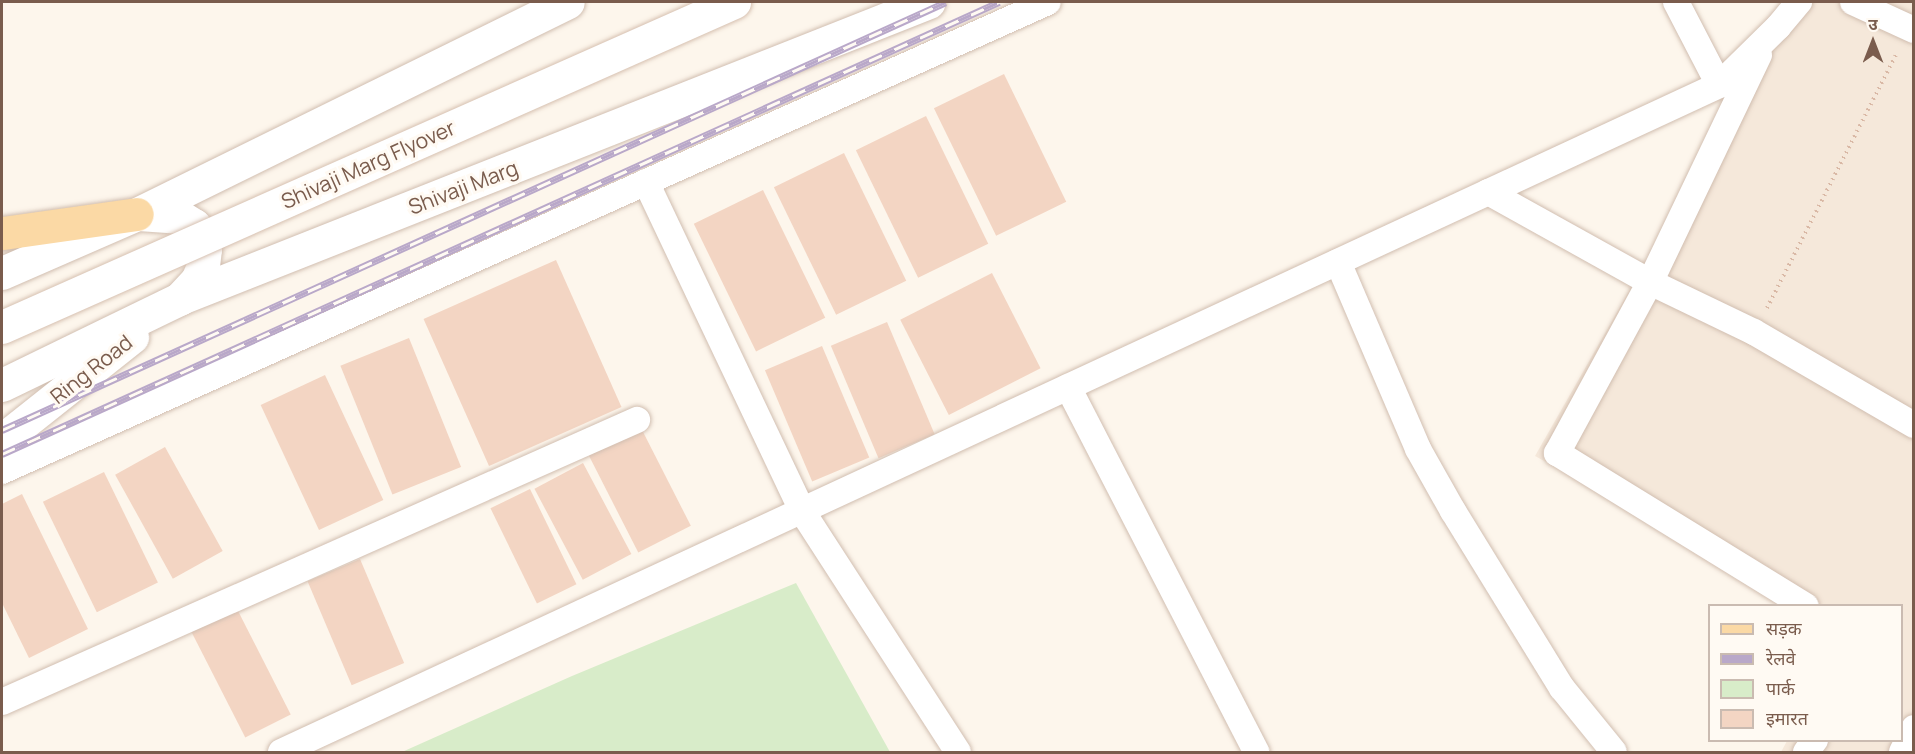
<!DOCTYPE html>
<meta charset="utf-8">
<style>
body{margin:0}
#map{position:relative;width:1915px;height:754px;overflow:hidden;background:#fdf6ec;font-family:Manrope,"Noto Sans Devanagari",sans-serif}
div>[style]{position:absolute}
.residential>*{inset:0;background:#f5e8da}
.green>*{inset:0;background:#d8ecc9}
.building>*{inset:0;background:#f3d5c3;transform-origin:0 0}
.path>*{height:4px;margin-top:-2px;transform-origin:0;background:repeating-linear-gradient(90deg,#d9b8a5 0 1.5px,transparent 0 6px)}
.roads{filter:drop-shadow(0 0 2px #d1beb0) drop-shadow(0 0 2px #d1beb0)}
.street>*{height:26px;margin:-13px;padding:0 13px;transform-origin:13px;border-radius:13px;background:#fff}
.secondary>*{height:33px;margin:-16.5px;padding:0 16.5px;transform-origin:16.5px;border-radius:16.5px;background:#fff}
.primary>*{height:33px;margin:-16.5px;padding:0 16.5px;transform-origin:16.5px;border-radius:16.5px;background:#fbd9a5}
.rail>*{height:7px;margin-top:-3.5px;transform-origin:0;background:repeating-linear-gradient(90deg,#fffaf3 0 14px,#b9a8c9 0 28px);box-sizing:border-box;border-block:2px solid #b9a8c9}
.bridges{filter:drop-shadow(0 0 2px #d6c0b0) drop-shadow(0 0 2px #d6c0b0)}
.secondary-bridge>*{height:33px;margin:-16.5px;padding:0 16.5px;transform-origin:16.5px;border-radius:16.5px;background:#fff}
span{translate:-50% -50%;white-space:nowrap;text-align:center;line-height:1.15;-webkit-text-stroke:6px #fffaf3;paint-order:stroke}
.street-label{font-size:21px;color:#7a5c4d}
.frame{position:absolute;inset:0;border:3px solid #7a5c4d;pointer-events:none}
.legend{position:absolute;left:1708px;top:604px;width:195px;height:138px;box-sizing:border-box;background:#fffaf3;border:2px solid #cabbb1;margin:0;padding:8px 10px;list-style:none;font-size:18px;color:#7a5c4d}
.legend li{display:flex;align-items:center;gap:12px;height:30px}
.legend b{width:30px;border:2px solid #cabbb1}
.north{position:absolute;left:1843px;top:12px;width:60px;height:60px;-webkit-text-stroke:4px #fffaf3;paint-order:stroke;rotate:0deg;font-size:16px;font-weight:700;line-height:24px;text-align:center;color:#7a5c4d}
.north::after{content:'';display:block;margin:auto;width:21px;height:27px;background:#7a5c4d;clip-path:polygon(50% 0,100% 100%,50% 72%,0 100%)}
</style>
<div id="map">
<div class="residential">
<div style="clip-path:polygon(1794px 2px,1913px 2px,1913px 752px,1781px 752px,1787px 741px,1902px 740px,1902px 606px,1811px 605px,1535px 456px)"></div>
</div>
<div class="green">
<div style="clip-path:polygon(796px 583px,890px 752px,402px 752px,572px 676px)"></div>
</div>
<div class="building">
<div style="left:1004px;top:74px;width:142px;height:78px;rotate:64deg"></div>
<div style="left:926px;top:116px;width:142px;height:78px;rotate:64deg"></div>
<div style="left:844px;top:153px;width:142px;height:78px;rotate:64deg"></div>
<div style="left:763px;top:190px;width:142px;height:77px;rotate:64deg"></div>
<div style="left:556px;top:260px;width:161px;height:145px;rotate:66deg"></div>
<div style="left:992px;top:273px;width:107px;height:103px;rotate:63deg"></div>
<div style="left:887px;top:322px;width:122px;height:61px;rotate:67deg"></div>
<div style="left:409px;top:338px;width:139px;height:74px;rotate:68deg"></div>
<div style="left:822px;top:346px;width:121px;height:62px;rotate:67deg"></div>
<div style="left:325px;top:375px;width:138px;height:71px;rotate:65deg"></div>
<div style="left:640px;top:426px;width:112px;height:59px;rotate:63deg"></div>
<div style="left:165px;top:447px;width:119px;height:57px;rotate:61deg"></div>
<div style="left:583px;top:463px;width:103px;height:55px;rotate:62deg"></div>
<div style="left:104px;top:472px;width:123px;height:68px;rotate:64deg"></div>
<div style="left:530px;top:489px;width:106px;height:44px;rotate:64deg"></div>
<div style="clip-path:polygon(22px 494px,88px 629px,29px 658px,2px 603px,2px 504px)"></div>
<div style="left:360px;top:559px;width:113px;height:57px;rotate:67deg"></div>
<div style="left:234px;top:603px;width:125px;height:51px;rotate:63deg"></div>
</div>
<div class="path">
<div style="left:1767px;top:308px;width:286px;rotate:-63deg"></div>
</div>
<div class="roads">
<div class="street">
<div style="left:1676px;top:2px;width:93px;rotate:62.6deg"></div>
<div style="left:1853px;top:2px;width:67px;rotate:24.7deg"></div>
<div style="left:1759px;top:55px;width:252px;rotate:115.6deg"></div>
<div style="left:1650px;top:282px;width:195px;rotate:118.5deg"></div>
<div style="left:1557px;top:453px;width:292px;rotate:31.6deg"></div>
<div style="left:646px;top:182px;width:364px;rotate:64.6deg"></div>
<div style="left:802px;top:511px;width:287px;rotate:57.1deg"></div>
<div style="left:1488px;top:192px;width:185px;rotate:29.1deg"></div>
<div style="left:1650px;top:282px;width:115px;rotate:25.7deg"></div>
<div style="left:1754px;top:332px;width:185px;rotate:30.2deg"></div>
<div style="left:1338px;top:262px;width:203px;rotate:66.8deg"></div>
<div style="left:1418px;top:449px;width:71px;rotate:60.6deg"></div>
<div style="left:1453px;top:511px;width:208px;rotate:58.4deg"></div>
<div style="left:1562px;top:688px;width:82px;rotate:50.9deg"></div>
<div style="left:1068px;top:387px;width:411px;rotate:62.7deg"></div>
<div style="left:2px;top:471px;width:1146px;rotate:-24.15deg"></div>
<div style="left:2px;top:702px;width:695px;rotate:-23.95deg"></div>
<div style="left:281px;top:752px;width:1585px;rotate:-24.88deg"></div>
<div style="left:1719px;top:85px;width:83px;rotate:-44.5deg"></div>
<div style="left:1778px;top:27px;width:33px;rotate:-50deg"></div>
<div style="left:1806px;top:752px;width:15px;rotate:-53deg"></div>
<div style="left:1902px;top:752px;width:27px;rotate:-63deg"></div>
</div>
<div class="secondary">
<div style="left:139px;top:214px;width:42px;rotate:4.1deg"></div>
<div style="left:181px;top:217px;width:15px;rotate:32deg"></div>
<div style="left:194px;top:225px;width:14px;rotate:51deg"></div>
<div style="left:203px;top:236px;width:13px;rotate:81deg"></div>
<div style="left:205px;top:249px;width:17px;rotate:97deg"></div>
<div style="left:203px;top:266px;width:15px;rotate:113deg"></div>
<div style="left:197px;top:280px;width:26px;rotate:133deg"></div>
<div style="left:2px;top:273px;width:147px;rotate:-23.6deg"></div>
<div style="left:137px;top:214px;width:480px;rotate:-26.2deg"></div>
<div style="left:2px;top:385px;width:199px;rotate:-25.9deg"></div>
<div style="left:181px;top:298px;width:804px;rotate:-21.59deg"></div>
<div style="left:2px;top:440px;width:166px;rotate:-38.4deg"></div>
</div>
<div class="primary">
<div style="left:2px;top:233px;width:136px;rotate:-8deg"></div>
</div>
</div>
<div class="rail">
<div style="left:2px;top:430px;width:1036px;rotate:-24.39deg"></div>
<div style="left:2px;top:454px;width:1095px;rotate:-24.39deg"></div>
</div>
<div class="bridges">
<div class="secondary-bridge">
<div style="left:2px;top:327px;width:801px;rotate:-23.94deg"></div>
</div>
</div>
<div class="street-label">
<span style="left:368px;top:164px;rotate:-24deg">Shivaji Marg Flyover</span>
<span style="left:463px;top:187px;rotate:-21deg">Shivaji Marg</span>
<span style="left:91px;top:369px;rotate:-38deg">Ring Road</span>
</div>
<div class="frame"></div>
<ul class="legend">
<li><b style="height:8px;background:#fbd9a5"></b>सड़क</li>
<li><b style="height:8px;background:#b9a8c9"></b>रेलवे</li>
<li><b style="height:16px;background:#d8ecc9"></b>पार्क</li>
<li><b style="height:16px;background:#f3d5c3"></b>इमारत</li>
</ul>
<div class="north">उ</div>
</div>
